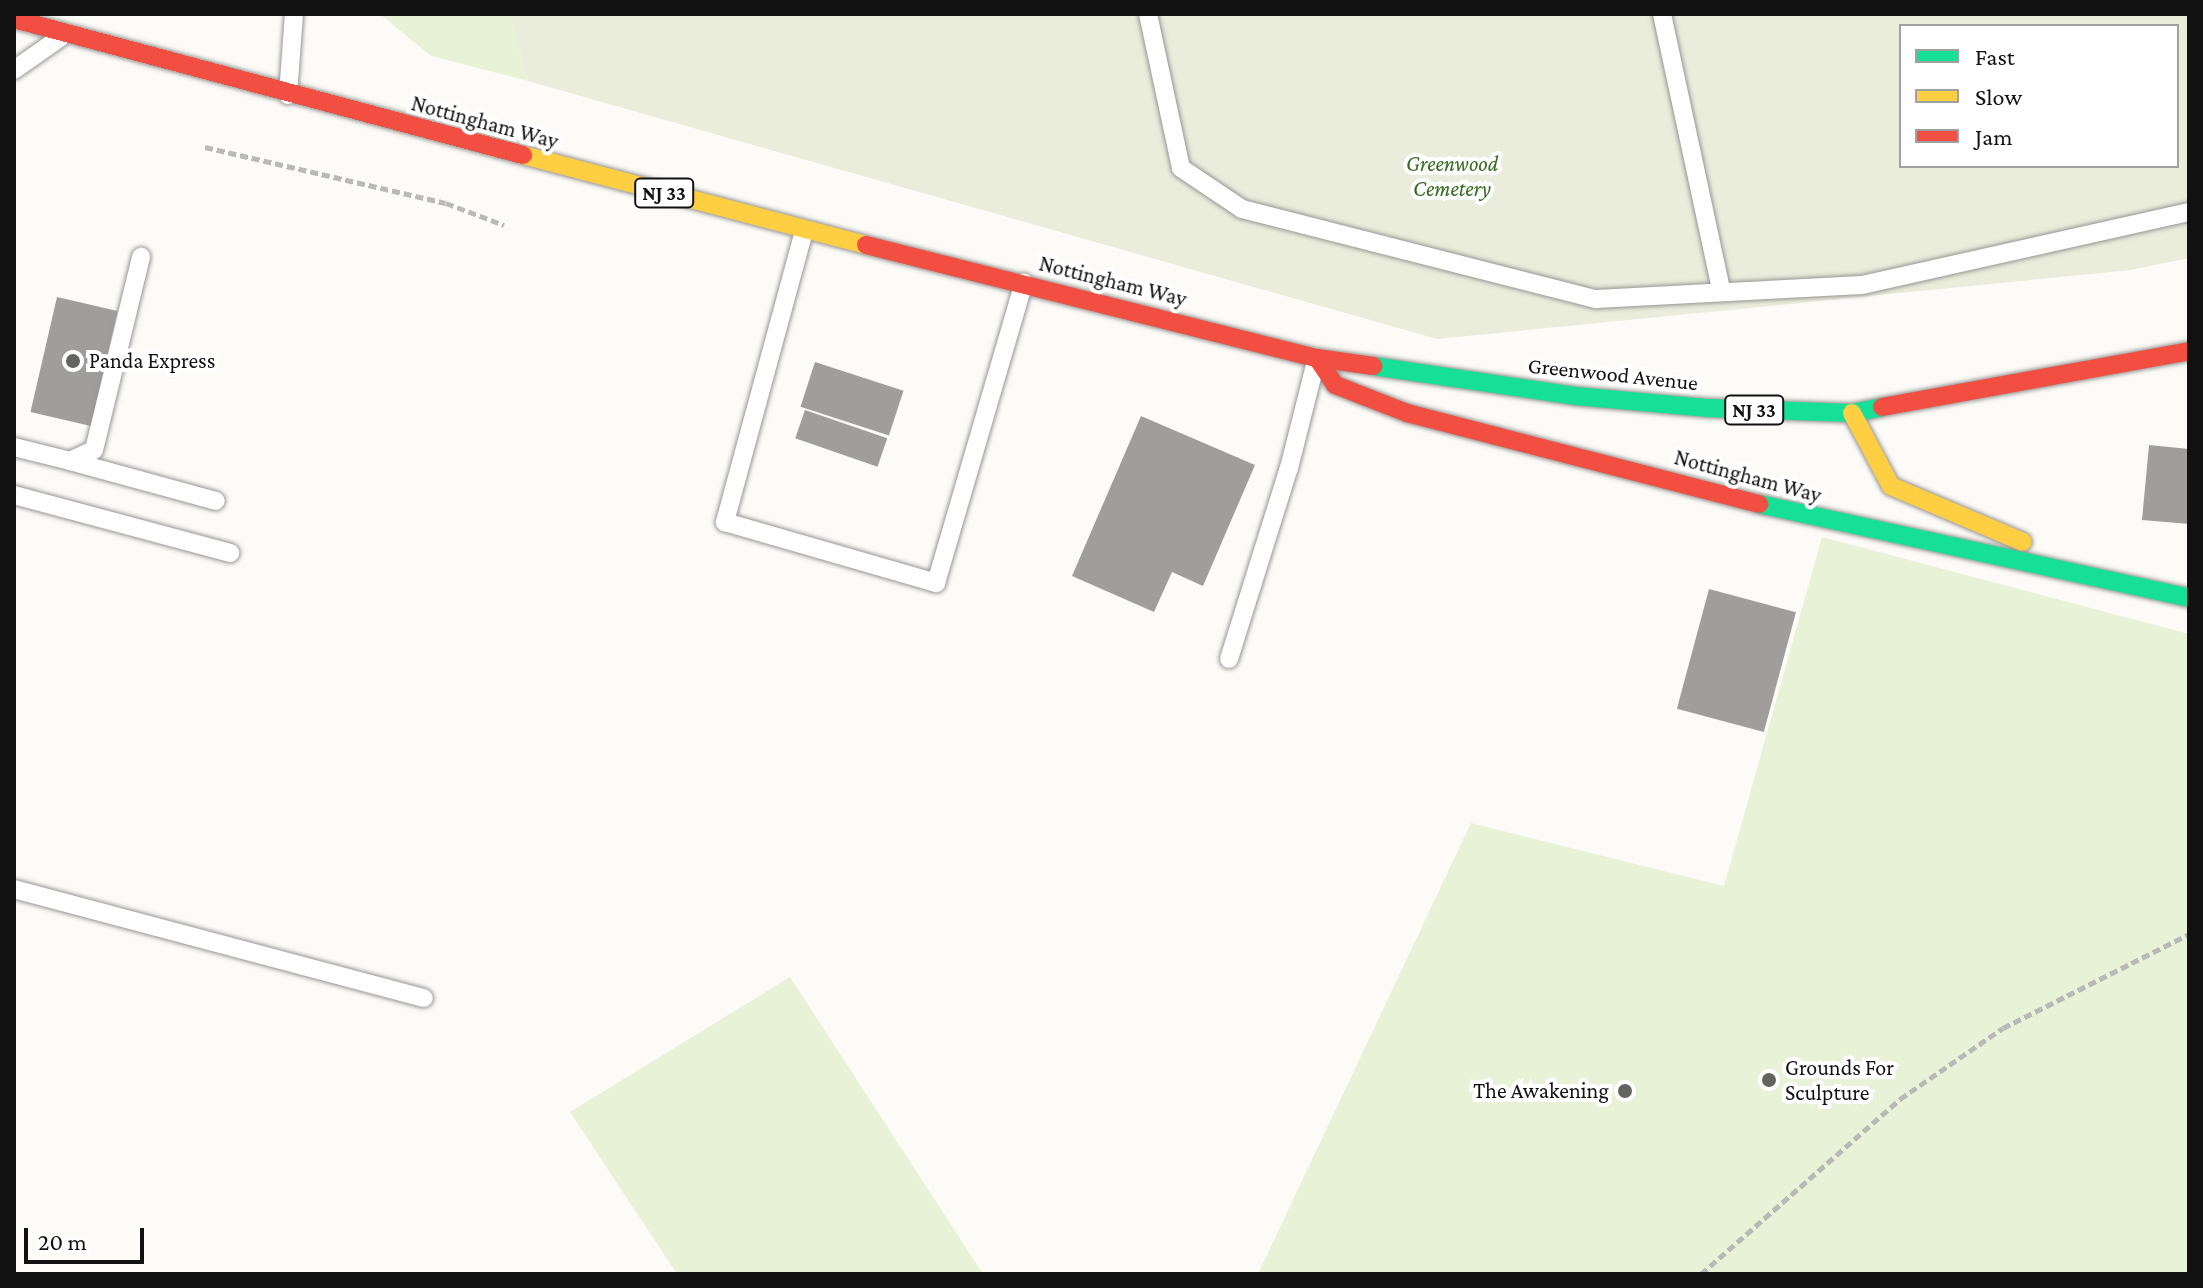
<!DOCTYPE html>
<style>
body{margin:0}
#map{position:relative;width:2203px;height:1288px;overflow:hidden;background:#fcfbf7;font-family:"Crimson Pro",serif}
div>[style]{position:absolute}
.green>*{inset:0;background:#e8f2d7}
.cemetery>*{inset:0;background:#eaeddb}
.building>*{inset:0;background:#a09e9c;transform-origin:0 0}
.path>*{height:5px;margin-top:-2.5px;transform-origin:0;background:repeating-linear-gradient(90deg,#b9b9b8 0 8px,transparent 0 12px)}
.roads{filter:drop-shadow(0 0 2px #979695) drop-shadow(0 0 2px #979695)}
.lane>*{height:18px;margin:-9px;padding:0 9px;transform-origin:9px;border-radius:9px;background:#fffefe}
.fast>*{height:18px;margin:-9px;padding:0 9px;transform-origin:9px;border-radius:9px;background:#16e098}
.slow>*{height:18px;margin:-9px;padding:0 9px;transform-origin:9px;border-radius:9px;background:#ffcf43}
.jam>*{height:18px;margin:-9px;padding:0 9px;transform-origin:9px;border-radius:9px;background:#f24e42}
.dots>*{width:22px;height:22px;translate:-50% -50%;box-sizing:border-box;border:4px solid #fff;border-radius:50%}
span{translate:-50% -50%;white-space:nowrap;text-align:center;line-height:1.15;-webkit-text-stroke:8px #fff;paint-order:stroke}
.shield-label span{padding:2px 6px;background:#fff;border:2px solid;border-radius:6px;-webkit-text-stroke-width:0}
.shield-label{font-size:20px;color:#111;font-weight:700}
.street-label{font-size:22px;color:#111}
.park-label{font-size:22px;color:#356920;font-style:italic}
.poi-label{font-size:22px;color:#111}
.left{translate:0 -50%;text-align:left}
.right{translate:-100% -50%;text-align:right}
.frame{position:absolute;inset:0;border:16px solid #111;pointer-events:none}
.legend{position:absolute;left:1899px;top:24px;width:280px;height:144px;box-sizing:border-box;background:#fff;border:2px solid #a0a0a0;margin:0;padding:10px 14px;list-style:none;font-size:24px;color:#111}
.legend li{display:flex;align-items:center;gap:16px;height:40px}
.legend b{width:40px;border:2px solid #a0a0a0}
.scale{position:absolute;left:24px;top:1228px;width:120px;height:36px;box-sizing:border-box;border:4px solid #111;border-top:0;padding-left:10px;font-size:24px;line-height:28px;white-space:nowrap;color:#111;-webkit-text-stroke:6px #fff;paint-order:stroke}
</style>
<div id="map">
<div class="green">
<div style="clip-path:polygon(380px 14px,510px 14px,528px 81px,431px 56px)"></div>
<div style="clip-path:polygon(1822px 537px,2189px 634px,2189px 1274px,1258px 1274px,1471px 823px,1724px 886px)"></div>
<div style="clip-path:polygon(790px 977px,983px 1274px,677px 1274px,570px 1112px)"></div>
</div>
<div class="cemetery">
<div style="clip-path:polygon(evenodd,510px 14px,2189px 14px,2189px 258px,2131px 270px,1437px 339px,528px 81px,510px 14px,1901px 26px,2177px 26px,2177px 166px,1901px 166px,1901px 26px)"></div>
</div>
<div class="building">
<div style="left:57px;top:297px;width:62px;height:118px;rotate:13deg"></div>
<div style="left:815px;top:362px;width:93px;height:47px;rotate:18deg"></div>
<div style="left:805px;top:410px;width:87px;height:30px;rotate:19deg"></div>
<div style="clip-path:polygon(1141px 416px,1255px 465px,1203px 586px,1172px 572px,1154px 612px,1072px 576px)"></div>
<div style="clip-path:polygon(2149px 445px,2189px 449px,2189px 524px,2142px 520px)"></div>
<div style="left:1709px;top:589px;width:90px;height:124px;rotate:15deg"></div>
</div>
<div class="path">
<div style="left:205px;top:147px;width:247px;rotate:13.1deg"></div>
<div style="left:446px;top:203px;width:62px;rotate:20.8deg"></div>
<div style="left:1701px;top:1274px;width:265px;rotate:-41.3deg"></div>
<div style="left:1900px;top:1099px;width:125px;rotate:-34.6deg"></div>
<div style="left:2003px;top:1028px;width:208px;rotate:-26.8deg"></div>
</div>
<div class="roads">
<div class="lane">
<div style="left:1148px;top:14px;width:157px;rotate:77.9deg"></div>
<div style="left:1181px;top:168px;width:73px;rotate:33.9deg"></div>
<div style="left:1242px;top:209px;width:365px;rotate:14.3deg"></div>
<div style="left:1596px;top:299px;width:266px;rotate:-3deg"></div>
<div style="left:1862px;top:285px;width:335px;rotate:-12.6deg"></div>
<div style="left:1662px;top:14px;width:281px;rotate:77.9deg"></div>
<div style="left:14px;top:70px;width:57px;rotate:-35.1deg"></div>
<div style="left:288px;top:95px;width:81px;rotate:-85.8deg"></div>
<div style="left:804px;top:231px;width:302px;rotate:105.2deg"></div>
<div style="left:725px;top:522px;width:220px;rotate:16.1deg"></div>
<div style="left:936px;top:583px;width:313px;rotate:-73.7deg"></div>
<div style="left:14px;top:447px;width:58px;rotate:14deg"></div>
<div style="left:70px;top:461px;width:26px;rotate:-25deg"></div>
<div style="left:94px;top:450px;width:199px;rotate:-76.3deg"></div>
<div style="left:70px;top:461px;width:151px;rotate:15.3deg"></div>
<div style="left:14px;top:495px;width:224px;rotate:15deg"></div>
<div style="left:1229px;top:659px;width:200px;rotate:-72.6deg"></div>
<div style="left:1289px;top:468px;width:106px;rotate:-75.8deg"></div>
<div style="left:14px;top:889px;width:424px;rotate:14.9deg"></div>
</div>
<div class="fast">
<div style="left:1373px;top:366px;width:204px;rotate:8.4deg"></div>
<div style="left:1575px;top:396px;width:134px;rotate:5.2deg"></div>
<div style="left:1708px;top:408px;width:144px;rotate:2deg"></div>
<div style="left:1852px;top:413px;width:31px;rotate:-11deg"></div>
<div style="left:1759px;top:504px;width:440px;rotate:12.3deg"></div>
</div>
<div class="slow">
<div style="left:523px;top:155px;width:355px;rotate:14.7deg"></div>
<div style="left:1852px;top:413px;width:83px;rotate:61.9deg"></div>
<div style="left:1891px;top:486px;width:143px;rotate:23deg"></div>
</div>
<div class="jam">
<div style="left:14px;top:19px;width:527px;rotate:14.96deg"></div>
<div style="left:866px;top:245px;width:465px;rotate:14.1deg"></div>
<div style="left:1317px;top:358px;width:57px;rotate:8.1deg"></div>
<div style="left:1317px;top:358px;width:32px;rotate:56deg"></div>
<div style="left:1335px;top:385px;width:77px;rotate:21.3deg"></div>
<div style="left:1407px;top:413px;width:364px;rotate:14.5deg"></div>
<div style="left:1882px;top:407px;width:312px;rotate:-10.3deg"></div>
</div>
</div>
<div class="dots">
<div style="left:73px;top:361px;background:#636362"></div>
<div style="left:1769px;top:1080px;background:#636362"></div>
<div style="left:1625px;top:1091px;background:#636362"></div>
</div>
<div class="shield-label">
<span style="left:664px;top:193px">NJ 33</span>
<span style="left:1754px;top:410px">NJ 33</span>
</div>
<div class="street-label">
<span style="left:485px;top:122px;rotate:15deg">Nottingham Way</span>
<span style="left:1113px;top:281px;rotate:14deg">Nottingham Way</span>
<span style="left:1613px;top:374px;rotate:6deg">Greenwood Avenue</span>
<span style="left:1748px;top:476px;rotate:15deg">Nottingham Way</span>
</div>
<div class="park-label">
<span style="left:1452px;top:176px">Greenwood<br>Cemetery</span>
</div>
<div class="poi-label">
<span class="left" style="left:89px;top:361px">Panda Express</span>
<span class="left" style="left:1785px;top:1080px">Grounds For<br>Sculpture</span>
<span class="right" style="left:1609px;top:1091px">The Awakening</span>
</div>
<div class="frame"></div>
<ul class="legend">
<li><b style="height:10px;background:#16e098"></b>Fast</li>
<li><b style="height:10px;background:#ffcf43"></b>Slow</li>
<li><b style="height:10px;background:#f24e42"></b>Jam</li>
</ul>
<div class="scale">20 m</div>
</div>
